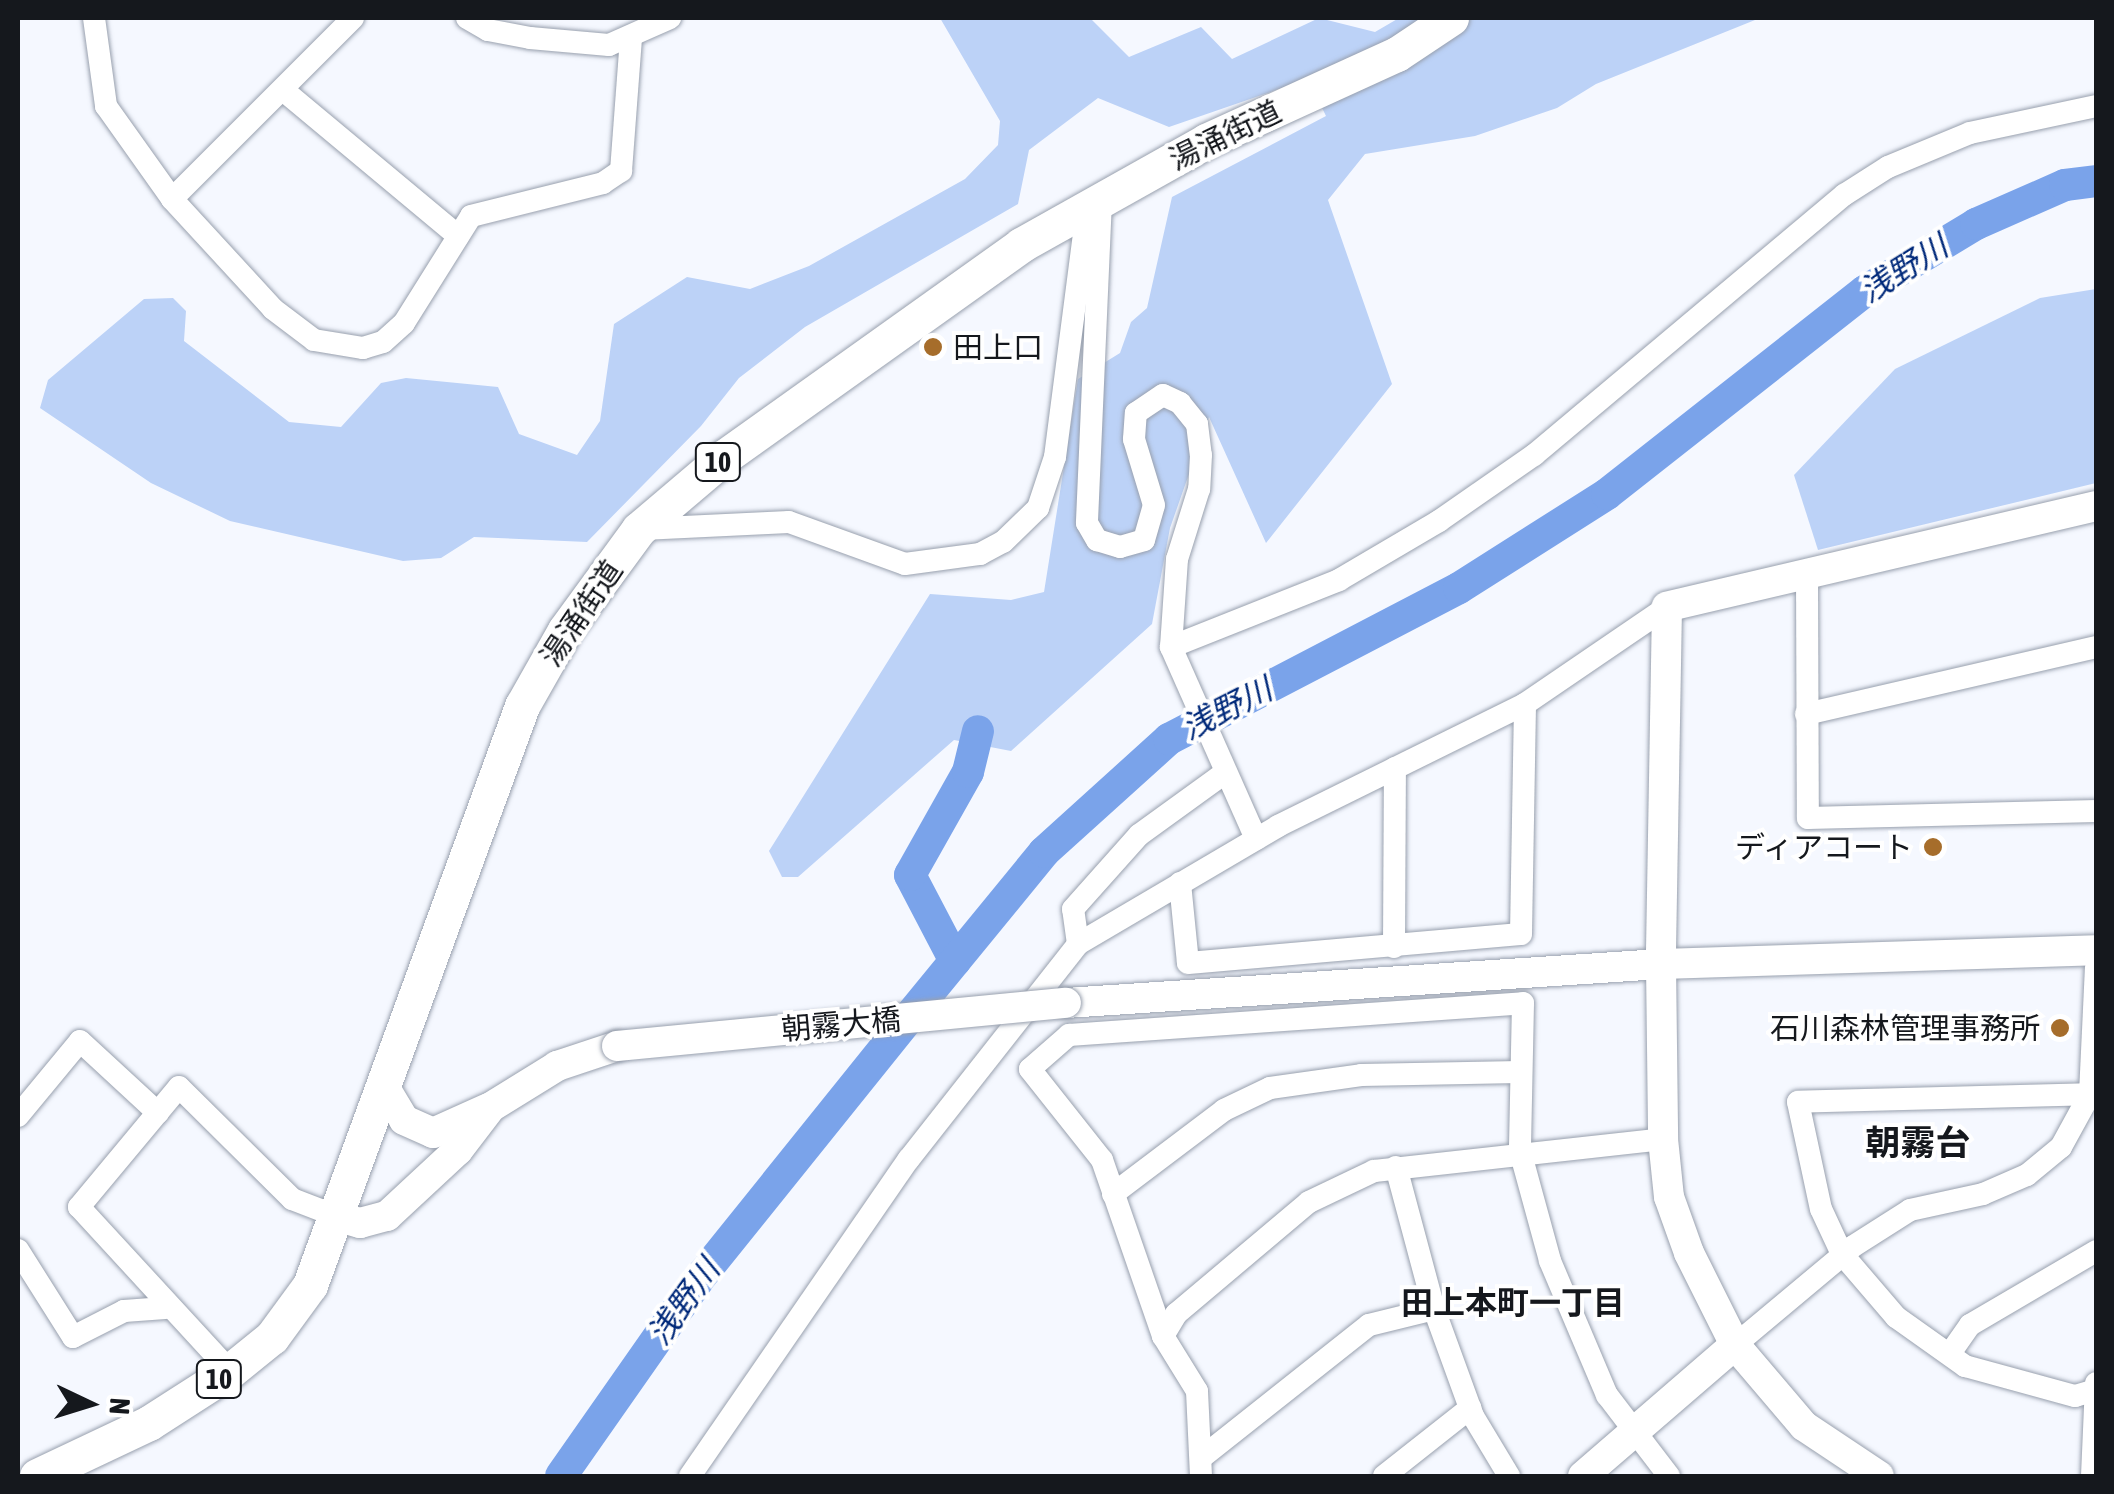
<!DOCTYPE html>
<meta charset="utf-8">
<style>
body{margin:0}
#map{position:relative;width:2114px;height:1494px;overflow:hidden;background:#f5f8ff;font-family:"Asap Condensed","Noto Sans JP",sans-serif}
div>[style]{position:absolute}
.green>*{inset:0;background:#bcd2f7}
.river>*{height:32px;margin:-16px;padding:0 16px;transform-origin:16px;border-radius:16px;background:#7aa3ea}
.roads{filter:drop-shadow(0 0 2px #98a0ae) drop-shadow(0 0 2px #98a0ae)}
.street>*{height:22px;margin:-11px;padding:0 11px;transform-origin:11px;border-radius:11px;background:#fff}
.secondary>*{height:30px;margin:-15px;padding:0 15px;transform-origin:15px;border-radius:15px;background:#fff}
.primary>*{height:35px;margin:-17.5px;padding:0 17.5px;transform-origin:17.5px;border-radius:17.5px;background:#fff}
.bridges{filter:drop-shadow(0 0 2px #98a0ae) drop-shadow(0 0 2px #98a0ae)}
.secondary-bridge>*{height:30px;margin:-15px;padding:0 15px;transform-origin:15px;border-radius:15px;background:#fff}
.dots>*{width:28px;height:28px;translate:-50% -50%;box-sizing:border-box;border:5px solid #fff;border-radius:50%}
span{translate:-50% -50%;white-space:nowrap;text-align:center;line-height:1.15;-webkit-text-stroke:8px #fff;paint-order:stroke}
.shield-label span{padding:2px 8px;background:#fff;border:2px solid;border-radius:8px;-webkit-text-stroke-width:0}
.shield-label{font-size:28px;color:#15181d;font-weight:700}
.street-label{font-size:30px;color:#15181d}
.poi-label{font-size:30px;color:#15181d}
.left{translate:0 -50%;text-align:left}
.right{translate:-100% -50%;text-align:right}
.water-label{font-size:32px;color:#00297a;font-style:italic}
.neighbourhood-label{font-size:32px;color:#15181d;font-weight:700}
.quarter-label{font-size:35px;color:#15181d;font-weight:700}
.frame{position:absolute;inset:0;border:20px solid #15181d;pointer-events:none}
.north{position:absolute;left:40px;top:1354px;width:100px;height:100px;-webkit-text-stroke:8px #fff;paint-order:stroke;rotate:94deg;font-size:28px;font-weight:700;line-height:40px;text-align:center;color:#15181d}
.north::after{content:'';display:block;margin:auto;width:35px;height:45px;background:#15181d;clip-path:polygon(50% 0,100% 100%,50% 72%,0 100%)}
</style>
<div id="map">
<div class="green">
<div style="clip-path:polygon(940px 18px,1090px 18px,1129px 57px,1201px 27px,1232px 59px,1319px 18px,1375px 32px,1399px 18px,1760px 18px,1596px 84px,1557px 108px,1475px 136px,1365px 154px,1328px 200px,1392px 384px,1266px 543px,1209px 417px,1170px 528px,1152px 624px,1011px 751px,954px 740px,798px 877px,782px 877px,769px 851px,930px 594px,1011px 600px,1044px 592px,1078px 379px,1120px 353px,1131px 322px,1147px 308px,1172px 197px,1326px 116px,1308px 79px,1169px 127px,1098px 98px,1029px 150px,1018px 204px,805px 327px,739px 378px,701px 426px,587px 542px,474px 537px,441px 558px,403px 561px,230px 521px,151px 483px,40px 408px,48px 380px,144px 299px,173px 298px,186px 311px,184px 341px,289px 422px,341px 427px,381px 383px,406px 378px,498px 387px,519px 434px,577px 455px,600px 421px,614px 324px,687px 277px,750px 289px,809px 266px,965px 179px,998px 145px,1000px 121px)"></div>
<div style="clip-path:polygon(2096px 289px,2096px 483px,1818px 550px,1794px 475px,1895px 369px,2040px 298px)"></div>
</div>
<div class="river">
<div style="left:955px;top:961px;width:97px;rotate:-117.6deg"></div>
<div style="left:910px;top:875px;width:118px;rotate:-60.6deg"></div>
<div style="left:968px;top:772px;width:42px;rotate:-76.3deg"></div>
<div style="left:561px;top:1476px;width:239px;rotate:-55deg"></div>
<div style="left:698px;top:1280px;width:345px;rotate:-51.2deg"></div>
<div style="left:914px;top:1011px;width:205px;rotate:-50.7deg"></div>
<div style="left:1044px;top:852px;width:169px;rotate:-42.1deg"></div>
<div style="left:1169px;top:739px;width:327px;rotate:-27.5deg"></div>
<div style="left:1459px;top:588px;width:175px;rotate:-32.4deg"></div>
<div style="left:1607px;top:494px;width:328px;rotate:-38.2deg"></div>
<div style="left:1865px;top:291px;width:130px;rotate:-31.1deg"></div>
<div style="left:1976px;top:224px;width:97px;rotate:-23.7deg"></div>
<div style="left:2065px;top:185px;width:31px;rotate:-7deg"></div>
</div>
<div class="roads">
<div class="street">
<div style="left:94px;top:18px;width:89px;rotate:82.2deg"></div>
<div style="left:106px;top:106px;width:114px;rotate:54.6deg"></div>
<div style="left:172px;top:199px;width:149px;rotate:47.4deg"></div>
<div style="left:273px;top:309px;width:51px;rotate:37.1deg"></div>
<div style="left:314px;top:340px;width:50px;rotate:9.3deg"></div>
<div style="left:363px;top:348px;width:21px;rotate:-17deg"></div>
<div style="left:383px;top:342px;width:28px;rotate:-42deg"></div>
<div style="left:404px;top:323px;width:126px;rotate:-57.9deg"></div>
<div style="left:471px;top:216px;width:136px;rotate:-14deg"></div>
<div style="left:603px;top:183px;width:22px;rotate:-34deg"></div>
<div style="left:621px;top:171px;width:133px;rotate:-85.7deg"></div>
<div style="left:467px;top:18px;width:24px;rotate:30deg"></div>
<div style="left:488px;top:30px;width:43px;rotate:10.8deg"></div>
<div style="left:530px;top:38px;width:79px;rotate:5.1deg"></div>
<div style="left:609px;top:45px;width:67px;rotate:-23.9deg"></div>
<div style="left:283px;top:90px;width:228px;rotate:39.8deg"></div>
<div style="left:172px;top:199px;width:256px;rotate:-45deg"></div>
<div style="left:1101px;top:200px;width:323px;rotate:92.5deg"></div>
<div style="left:1087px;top:523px;width:20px;rotate:60deg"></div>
<div style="left:1097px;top:540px;width:24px;rotate:17deg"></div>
<div style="left:1120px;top:547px;width:25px;rotate:-16deg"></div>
<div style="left:1144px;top:540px;width:36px;rotate:-74deg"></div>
<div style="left:1154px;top:505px;width:69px;rotate:-106.9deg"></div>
<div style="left:1134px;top:439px;width:26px;rotate:-86deg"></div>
<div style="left:1136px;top:413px;width:32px;rotate:-34deg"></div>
<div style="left:1163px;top:395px;width:19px;rotate:25deg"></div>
<div style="left:1180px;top:403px;width:27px;rotate:51deg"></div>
<div style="left:1197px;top:424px;width:31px;rotate:83deg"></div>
<div style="left:1201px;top:455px;width:34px;rotate:93deg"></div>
<div style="left:1199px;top:489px;width:73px;rotate:107.4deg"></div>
<div style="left:1177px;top:559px;width:88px;rotate:93.9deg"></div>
<div style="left:1171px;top:647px;width:210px;rotate:66.1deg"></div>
<div style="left:642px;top:529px;width:147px;rotate:-2.7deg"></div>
<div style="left:789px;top:522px;width:123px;rotate:19.9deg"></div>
<div style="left:905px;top:564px;width:76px;rotate:-7.6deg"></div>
<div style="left:980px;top:554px;width:26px;rotate:-28deg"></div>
<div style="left:1003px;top:542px;width:49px;rotate:-44.2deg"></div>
<div style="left:1038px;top:508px;width:54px;rotate:-71.6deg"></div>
<div style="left:1055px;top:457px;width:248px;rotate:-82.6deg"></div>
<div style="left:1807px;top:574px;width:244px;rotate:89.8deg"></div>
<div style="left:1808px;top:818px;width:288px;rotate:-1.4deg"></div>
<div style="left:1171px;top:647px;width:181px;rotate:-21.7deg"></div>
<div style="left:1339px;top:580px;width:116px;rotate:-30.5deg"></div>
<div style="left:1439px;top:521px;width:116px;rotate:-34.8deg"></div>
<div style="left:1534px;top:455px;width:405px;rotate:-40deg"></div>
<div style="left:1844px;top:195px;width:52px;rotate:-32.5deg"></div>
<div style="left:1888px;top:167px;width:89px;rotate:-22.5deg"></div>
<div style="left:1970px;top:133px;width:129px;rotate:-12.1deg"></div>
<div style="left:1806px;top:714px;width:298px;rotate:-13deg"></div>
<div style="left:1180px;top:883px;width:80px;rotate:84.3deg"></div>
<div style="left:1188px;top:963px;width:334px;rotate:-5deg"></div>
<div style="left:1521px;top:934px;width:230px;rotate:-89deg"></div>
<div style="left:1078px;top:944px;width:35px;rotate:-98deg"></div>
<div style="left:1073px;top:909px;width:99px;rotate:-48.3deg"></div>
<div style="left:1139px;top:835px;width:107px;rotate:-35.9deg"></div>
<div style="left:1394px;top:947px;width:179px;rotate:-89.7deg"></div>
<div style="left:2096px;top:1094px;width:298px;rotate:178.5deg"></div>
<div style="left:1798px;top:1102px;width:109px;rotate:77.9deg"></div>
<div style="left:1821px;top:1209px;width:50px;rotate:65deg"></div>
<div style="left:1842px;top:1254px;width:83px;rotate:49.4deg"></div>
<div style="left:1896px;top:1317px;width:85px;rotate:35.4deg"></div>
<div style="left:1965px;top:1366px;width:114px;rotate:15.3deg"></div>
<div style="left:2075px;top:1396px;width:22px;rotate:-16deg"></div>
<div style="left:18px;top:1116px;width:97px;rotate:-50.4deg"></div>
<div style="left:80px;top:1041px;width:106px;rotate:42.7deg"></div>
<div style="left:1396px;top:1167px;width:147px;rotate:75deg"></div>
<div style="left:1434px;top:1309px;width:114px;rotate:70deg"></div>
<div style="left:1473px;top:1416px;width:70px;rotate:59deg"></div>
<div style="left:1113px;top:1194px;width:139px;rotate:-37.1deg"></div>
<div style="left:1224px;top:1110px;width:51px;rotate:-25.6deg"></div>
<div style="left:1270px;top:1088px;width:92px;rotate:-8.1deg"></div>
<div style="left:1361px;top:1075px;width:159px;rotate:-1.1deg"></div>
<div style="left:18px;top:1250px;width:103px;rotate:57.7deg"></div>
<div style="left:73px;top:1337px;width:57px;rotate:-27deg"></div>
<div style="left:124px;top:1311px;width:41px;rotate:-4.2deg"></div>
<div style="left:1163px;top:1336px;width:26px;rotate:-59deg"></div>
<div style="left:1176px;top:1314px;width:174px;rotate:-40.1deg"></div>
<div style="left:1309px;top:1202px;width:72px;rotate:-25.5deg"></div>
<div style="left:1374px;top:1171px;width:291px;rotate:-6.3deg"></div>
<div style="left:1735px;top:1345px;width:153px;rotate:-39.9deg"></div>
<div style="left:1852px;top:1247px;width:69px;rotate:-32.5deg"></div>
<div style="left:1910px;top:1210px;width:75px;rotate:-12.4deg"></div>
<div style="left:1983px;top:1194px;width:48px;rotate:-23.4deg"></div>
<div style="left:2027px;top:1175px;width:44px;rotate:-39.5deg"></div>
<div style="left:2061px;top:1147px;width:60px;rotate:-61.3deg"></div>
<div style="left:2090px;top:1094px;width:126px;rotate:-87.3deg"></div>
<div style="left:1951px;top:1352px;width:33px;rotate:-55deg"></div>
<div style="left:1970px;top:1325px;width:146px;rotate:-30.4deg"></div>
<div style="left:230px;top:1371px;width:223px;rotate:-132.6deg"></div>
<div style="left:79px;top:1207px;width:156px;rotate:-50.2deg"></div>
<div style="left:179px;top:1087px;width:159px;rotate:44.7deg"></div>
<div style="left:292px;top:1199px;width:50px;rotate:21deg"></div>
<div style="left:1201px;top:1458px;width:214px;rotate:-38.4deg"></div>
<div style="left:1369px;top:1325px;width:67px;rotate:-13.8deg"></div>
<div style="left:690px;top:1476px;width:385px;rotate:-55.4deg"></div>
<div style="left:909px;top:1159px;width:273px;rotate:-51.8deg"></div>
<div style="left:1078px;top:944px;width:232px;rotate:-30.5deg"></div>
<div style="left:1278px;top:826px;width:275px;rotate:-26.3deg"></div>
<div style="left:1525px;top:704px;width:172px;rotate:-34.3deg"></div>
<div style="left:1201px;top:1476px;width:85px;rotate:-92.7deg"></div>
<div style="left:1197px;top:1391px;width:65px;rotate:-121.7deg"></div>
<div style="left:1163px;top:1336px;width:186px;rotate:-109.1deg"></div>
<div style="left:1102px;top:1160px;width:116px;rotate:-128.4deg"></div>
<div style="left:1030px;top:1069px;width:52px;rotate:-41.1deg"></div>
<div style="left:1069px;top:1035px;width:455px;rotate:-4deg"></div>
<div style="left:1523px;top:1003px;width:148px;rotate:91.2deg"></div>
<div style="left:1520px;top:1151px;width:114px;rotate:74.7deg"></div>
<div style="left:1550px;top:1261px;width:146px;rotate:67deg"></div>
<div style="left:1607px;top:1395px;width:102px;rotate:52.6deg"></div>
<div style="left:1384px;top:1476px;width:110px;rotate:-38.3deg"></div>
<div style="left:2092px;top:1476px;width:93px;rotate:-87.5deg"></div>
</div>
<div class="secondary">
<div style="left:2096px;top:506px;width:441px;rotate:166.8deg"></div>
<div style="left:1667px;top:607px;width:357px;rotate:91deg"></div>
<div style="left:1661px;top:964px;width:435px;rotate:-1.8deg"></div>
<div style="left:1066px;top:1003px;width:596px;rotate:-3.75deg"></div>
<div style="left:1661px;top:964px;width:175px;rotate:89.3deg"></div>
<div style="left:1663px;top:1139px;width:58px;rotate:84.1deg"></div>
<div style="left:1669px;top:1197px;width:59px;rotate:70.3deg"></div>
<div style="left:1689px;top:1253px;width:103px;rotate:63.4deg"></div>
<div style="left:1735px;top:1345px;width:106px;rotate:49.6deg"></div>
<div style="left:1804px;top:1426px;width:90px;rotate:33.7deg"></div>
<div style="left:385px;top:1088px;width:37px;rotate:59deg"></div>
<div style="left:404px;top:1120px;width:32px;rotate:24deg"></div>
<div style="left:433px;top:1133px;width:58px;rotate:-24.4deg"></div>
<div style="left:339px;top:1217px;width:22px;rotate:16deg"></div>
<div style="left:360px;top:1223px;width:28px;rotate:-15deg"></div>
<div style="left:387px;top:1216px;width:97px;rotate:-42.9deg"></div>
<div style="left:458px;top:1150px;width:54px;rotate:-52.5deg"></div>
<div style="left:491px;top:1107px;width:78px;rotate:-31.8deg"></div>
<div style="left:557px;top:1066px;width:63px;rotate:-18.4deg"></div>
<div style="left:1583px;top:1476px;width:201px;rotate:-40.8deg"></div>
</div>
<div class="primary">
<div style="left:37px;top:1476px;width:124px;rotate:-25.3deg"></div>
<div style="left:149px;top:1423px;width:96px;rotate:-32.7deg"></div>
<div style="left:230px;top:1371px;width:54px;rotate:-39deg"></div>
<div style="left:272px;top:1337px;width:64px;rotate:-53.8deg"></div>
<div style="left:310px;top:1285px;width:617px;rotate:-69.89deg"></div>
<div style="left:522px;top:706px;width:87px;rotate:-60.5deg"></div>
<div style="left:565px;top:630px;width:125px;rotate:-53.8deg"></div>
<div style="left:639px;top:529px;width:111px;rotate:-40.3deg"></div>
<div style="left:724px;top:457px;width:365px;rotate:-35.5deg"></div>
<div style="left:1021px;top:245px;width:212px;rotate:-29.3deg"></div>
<div style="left:1206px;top:141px;width:210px;rotate:-24.5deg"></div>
<div style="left:1397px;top:54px;width:65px;rotate:-33.7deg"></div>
</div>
</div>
<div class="bridges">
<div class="secondary-bridge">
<div style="left:617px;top:1046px;width:451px;rotate:-5.5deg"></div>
</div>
</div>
<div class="dots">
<div style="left:933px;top:347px;background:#a66d2b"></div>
<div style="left:1933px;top:847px;background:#a66d2b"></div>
<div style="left:2060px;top:1028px;background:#a66d2b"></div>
</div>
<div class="shield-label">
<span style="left:718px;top:462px">10</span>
<span style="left:219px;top:1379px">10</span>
</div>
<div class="street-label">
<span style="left:1225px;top:135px;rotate:-26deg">湯涌街道</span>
<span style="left:581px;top:613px;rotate:-56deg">湯涌街道</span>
<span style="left:841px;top:1024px;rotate:-5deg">朝霧大橋</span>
</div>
<div class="poi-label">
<span class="left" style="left:953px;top:347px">田上口</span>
<span class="right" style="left:1913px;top:847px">ディアコート</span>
<span class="right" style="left:2040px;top:1028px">石川森林管理事務所</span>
</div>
<div class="water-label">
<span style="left:1904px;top:269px;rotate:-32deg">浅野川</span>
<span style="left:1227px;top:709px;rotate:-27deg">浅野川</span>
<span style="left:684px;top:1302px;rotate:-54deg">浅野川</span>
</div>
<div class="neighbourhood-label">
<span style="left:1513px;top:1303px">田上本町一丁目</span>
</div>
<div class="quarter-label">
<span style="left:1918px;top:1142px">朝霧台</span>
</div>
<div class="frame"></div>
<div class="north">N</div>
</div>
